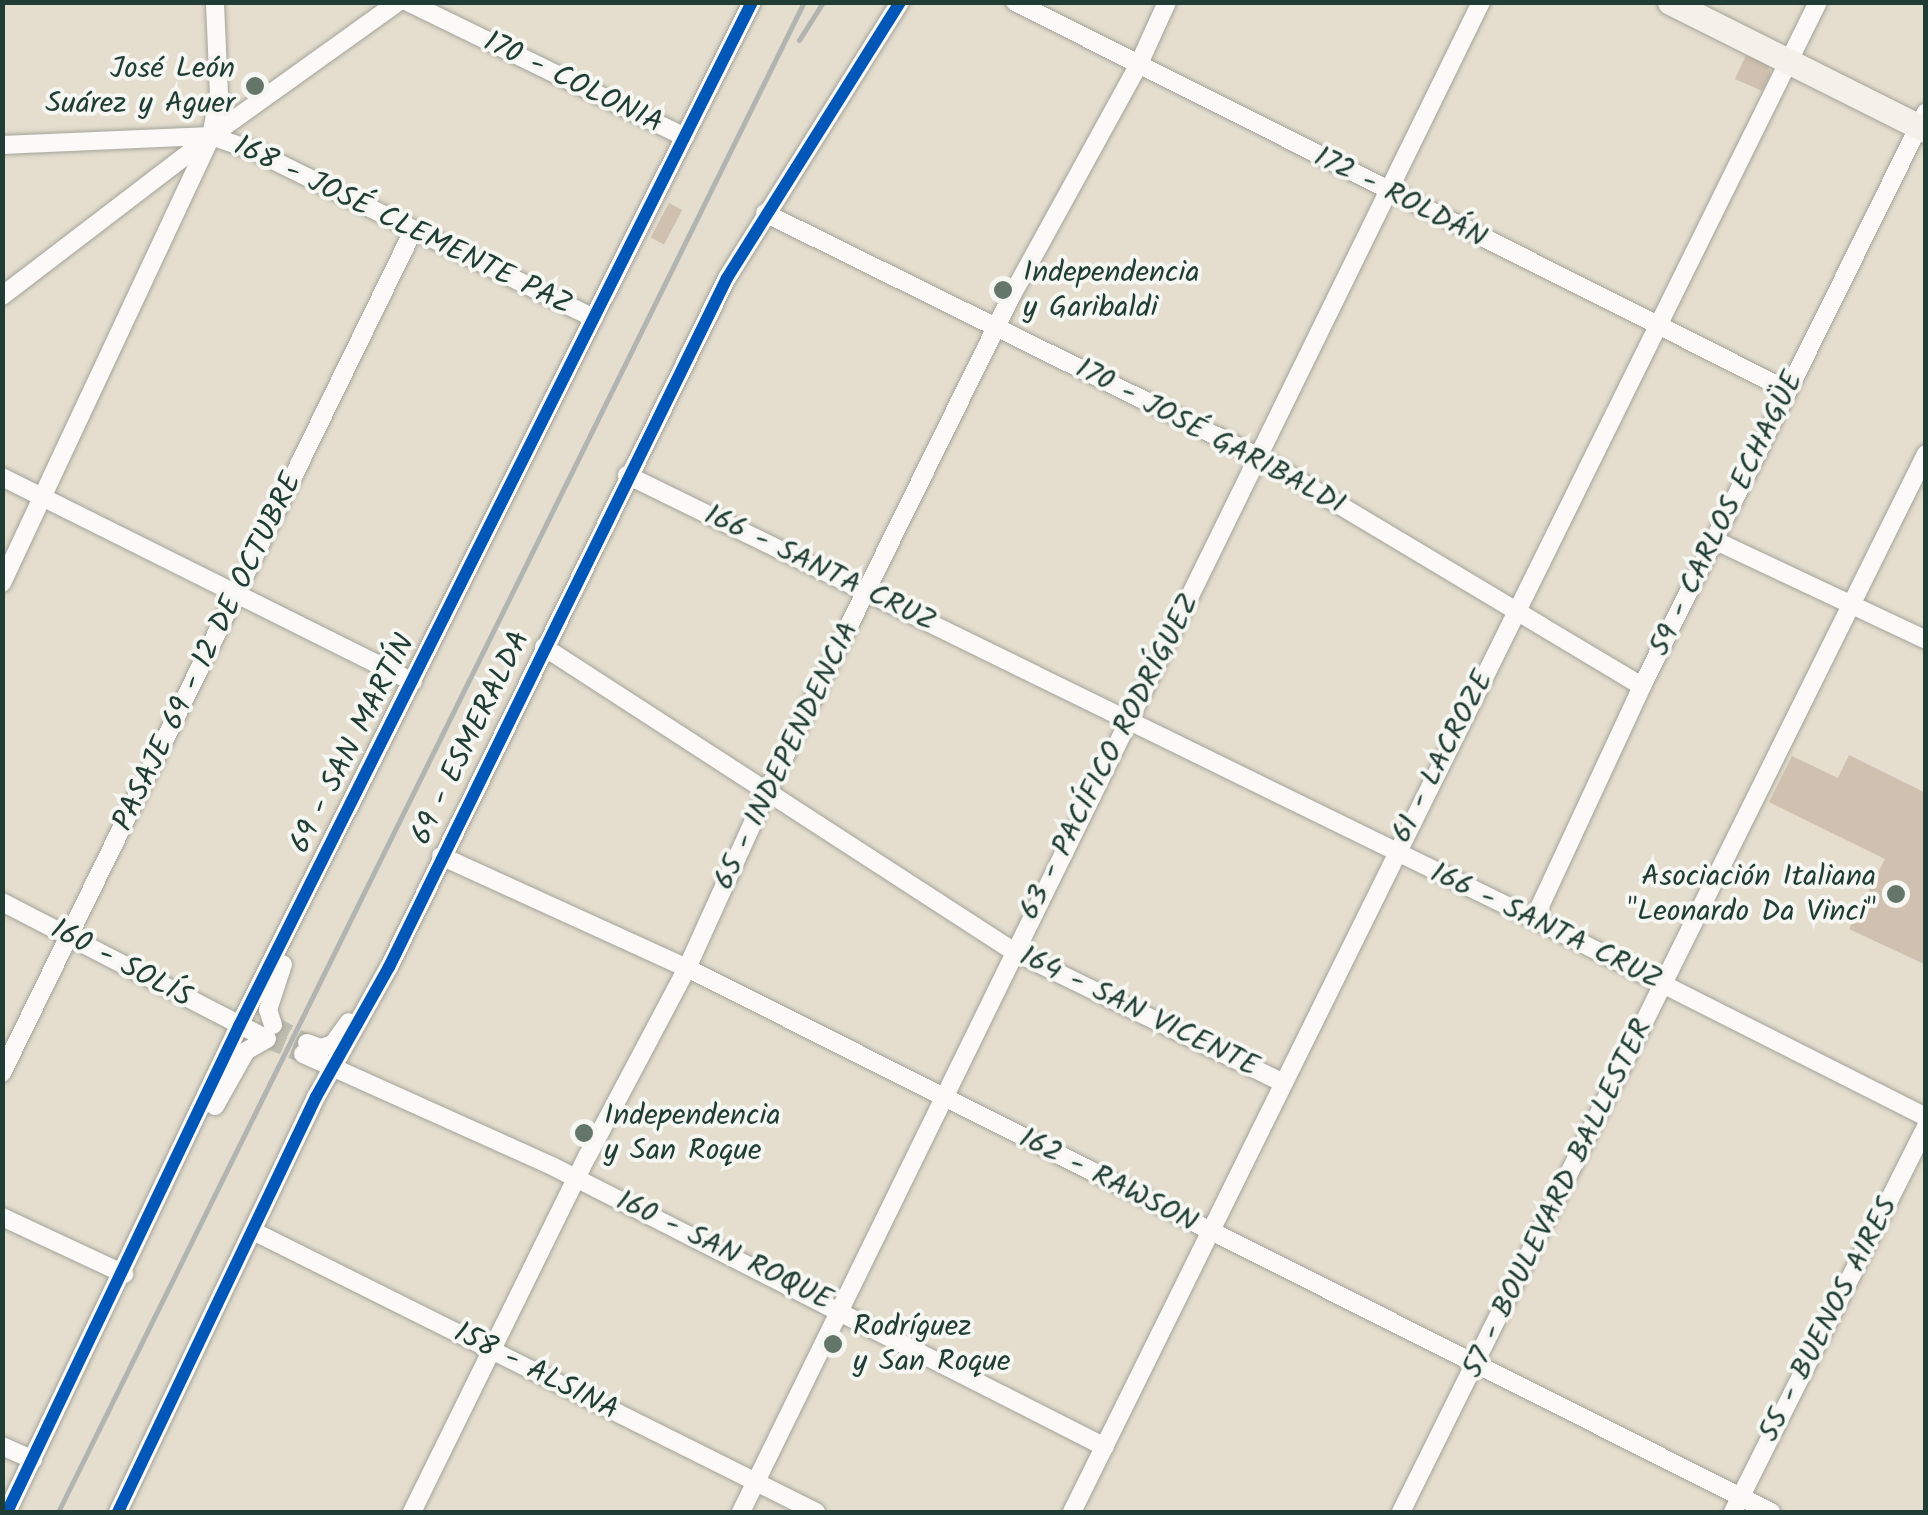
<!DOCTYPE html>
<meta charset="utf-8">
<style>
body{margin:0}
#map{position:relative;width:1928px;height:1515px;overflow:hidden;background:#e5decf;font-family:Kalam,sans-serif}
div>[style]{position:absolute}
.building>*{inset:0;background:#d0c0af;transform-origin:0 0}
.street-tunnel>*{height:18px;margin-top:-9px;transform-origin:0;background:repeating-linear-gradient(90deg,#bdbeb0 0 18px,transparent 0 27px)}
.roads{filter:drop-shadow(0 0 2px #a3a399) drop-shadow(0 0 2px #a3a399)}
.street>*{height:18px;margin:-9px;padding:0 9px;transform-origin:9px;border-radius:9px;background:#fbfaf8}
.secondary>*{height:25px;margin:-12.5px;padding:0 12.5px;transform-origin:12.5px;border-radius:12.5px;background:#f5f1ea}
.rail>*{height:5px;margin:-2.5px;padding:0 2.5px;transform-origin:2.5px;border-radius:2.5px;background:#b2b4b1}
.cycleway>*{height:12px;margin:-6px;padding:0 6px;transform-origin:6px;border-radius:6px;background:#0057b8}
.dots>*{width:28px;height:28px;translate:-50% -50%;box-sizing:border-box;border:5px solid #f6f6f2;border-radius:50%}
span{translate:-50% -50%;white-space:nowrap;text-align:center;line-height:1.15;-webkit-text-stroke:8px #f6f6f2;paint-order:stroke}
.poi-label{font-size:30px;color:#1f3d34}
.right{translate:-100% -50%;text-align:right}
.left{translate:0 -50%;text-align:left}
.street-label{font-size:30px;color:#1f3d34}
.frame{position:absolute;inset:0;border:5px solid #1f3d34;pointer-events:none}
</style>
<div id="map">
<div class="building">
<div style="clip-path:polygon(1746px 55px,1768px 64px,1771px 75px,1762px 91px,1735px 79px)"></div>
<div style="left:669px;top:203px;width:15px;height:39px;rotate:28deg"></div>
<div style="clip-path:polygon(1849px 755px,1926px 793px,1926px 965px,1849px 929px,1885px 859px,1769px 802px,1792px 756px,1838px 778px)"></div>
</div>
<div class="street-tunnel">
<div style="left:273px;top:1025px;width:38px;rotate:28deg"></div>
<div style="left:267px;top:1039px;width:39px;rotate:23deg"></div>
</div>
<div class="roads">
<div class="street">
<div style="left:408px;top:2px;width:308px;rotate:26deg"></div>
<div style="left:1015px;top:2px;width:864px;rotate:26.68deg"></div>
<div style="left:2px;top:145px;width:209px;rotate:-2.5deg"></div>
<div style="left:211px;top:136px;width:43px;rotate:18.9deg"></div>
<div style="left:252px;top:150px;width:381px;rotate:26.2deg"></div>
<div style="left:765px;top:213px;width:551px;rotate:26.29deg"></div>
<div style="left:1259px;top:457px;width:446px;rotate:30.9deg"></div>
<div style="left:2px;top:296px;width:263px;rotate:-37.4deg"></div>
<div style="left:211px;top:136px;width:230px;rotate:-35.6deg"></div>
<div style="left:627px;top:475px;width:1010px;rotate:26.08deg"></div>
<div style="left:1534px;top:919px;width:439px;rotate:26.8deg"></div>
<div style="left:2px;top:477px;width:459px;rotate:26.5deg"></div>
<div style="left:1716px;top:541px;width:232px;rotate:25.2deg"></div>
<div style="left:2px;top:583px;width:493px;rotate:-64.9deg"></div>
<div style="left:211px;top:136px;width:42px;rotate:-79deg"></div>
<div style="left:219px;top:95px;width:93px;rotate:-92.5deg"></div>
<div style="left:544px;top:647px;width:559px;rotate:32.95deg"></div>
<div style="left:1013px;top:951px;width:298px;rotate:26deg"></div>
<div style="left:441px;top:856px;width:270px;rotate:24.5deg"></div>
<div style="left:687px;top:968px;width:1213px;rotate:26.65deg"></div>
<div style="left:2px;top:902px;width:298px;rotate:27.3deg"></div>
<div style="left:1534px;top:919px;width:257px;rotate:-65.1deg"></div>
<div style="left:1642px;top:686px;width:640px;rotate:-63.68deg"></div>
<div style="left:273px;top:1025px;width:16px;rotate:-108deg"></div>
<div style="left:268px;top:1010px;width:48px;rotate:-71.9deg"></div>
<div style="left:307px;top:1043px;width:15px;rotate:20deg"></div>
<div style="left:321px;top:1048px;width:13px;rotate:-18deg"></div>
<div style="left:333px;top:1044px;width:27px;rotate:-54deg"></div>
<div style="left:303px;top:1054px;width:273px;rotate:24.2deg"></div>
<div style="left:552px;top:1166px;width:620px;rotate:26.94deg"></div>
<div style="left:2px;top:1073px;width:937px;rotate:-63.98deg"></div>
<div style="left:215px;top:1106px;width:63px;rotate:-60.6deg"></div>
<div style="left:246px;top:1051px;width:24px;rotate:-30deg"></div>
<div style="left:2px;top:1217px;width:135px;rotate:25deg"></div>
<div style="left:255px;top:1232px;width:627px;rotate:26.52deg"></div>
<div style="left:2px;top:1446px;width:34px;rotate:24deg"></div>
<div style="left:7px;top:1512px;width:539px;rotate:-64.48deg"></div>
<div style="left:239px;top:1026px;width:1145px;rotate:-63.39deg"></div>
<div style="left:118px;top:1512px;width:460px;rotate:-64.5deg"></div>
<div style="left:316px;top:1097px;width:149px;rotate:-60.7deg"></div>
<div style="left:389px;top:967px;width:767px;rotate:-63.87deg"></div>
<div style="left:727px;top:278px;width:326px;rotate:-57.9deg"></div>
<div style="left:412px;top:1512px;width:398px;rotate:-63.8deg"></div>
<div style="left:588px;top:1155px;width:212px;rotate:-62.1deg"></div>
<div style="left:687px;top:968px;width:193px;rotate:-65.6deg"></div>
<div style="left:767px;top:792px;width:554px;rotate:-63.76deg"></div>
<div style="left:1012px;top:295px;width:261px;rotate:-61.2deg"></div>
<div style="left:1138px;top:66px;width:70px;rotate:-65.6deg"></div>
<div style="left:741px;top:1512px;width:1682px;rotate:-63.89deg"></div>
<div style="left:1072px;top:1512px;width:1684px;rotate:-63.71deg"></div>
<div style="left:1401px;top:1512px;width:1181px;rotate:-63.61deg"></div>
<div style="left:1733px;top:1512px;width:432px;rotate:-63.4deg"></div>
</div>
<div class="secondary">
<div style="left:1670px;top:2px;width:286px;rotate:26.6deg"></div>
</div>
</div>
<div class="rail">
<div style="left:799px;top:40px;width:45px;rotate:-57.7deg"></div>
<div style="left:58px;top:1512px;width:1684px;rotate:-63.71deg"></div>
</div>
<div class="cycleway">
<div style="left:7px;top:1512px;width:539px;rotate:-64.48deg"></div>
<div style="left:239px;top:1026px;width:1145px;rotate:-63.39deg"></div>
<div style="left:118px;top:1512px;width:460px;rotate:-64.5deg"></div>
<div style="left:316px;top:1097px;width:149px;rotate:-60.7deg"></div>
<div style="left:389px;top:967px;width:767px;rotate:-63.87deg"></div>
<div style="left:727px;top:278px;width:326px;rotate:-57.9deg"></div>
</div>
<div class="dots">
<div style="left:255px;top:86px;background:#64756a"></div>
<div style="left:1003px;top:290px;background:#64756a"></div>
<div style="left:1896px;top:894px;background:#64756a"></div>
<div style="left:584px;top:1133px;background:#64756a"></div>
<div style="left:833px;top:1344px;background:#64756a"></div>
</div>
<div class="poi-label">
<span class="right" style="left:235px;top:86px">José León<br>Suárez y Aguer</span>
<span class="left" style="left:1023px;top:290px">Independencia<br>y Garibaldi</span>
<span class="right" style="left:1876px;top:894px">Asociación Italiana<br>"Leonardo Da Vinci"</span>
<span class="left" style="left:604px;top:1133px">Independencia<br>y San Roque</span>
<span class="left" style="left:853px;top:1344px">Rodríguez<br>y San Roque</span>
</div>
<div class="street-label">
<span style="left:573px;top:83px;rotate:26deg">170 - COLONIA</span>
<span style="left:1400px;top:198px;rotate:27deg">172 - ROLDÁN</span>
<span style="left:403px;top:226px;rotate:26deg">168 - JOSÉ CLEMENTE PAZ</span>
<span style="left:1210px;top:437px;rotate:28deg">170 - JOSÉ GARIBALDI</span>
<span style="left:1727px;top:514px;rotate:-64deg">59 - CARLOS ECHAGÜE</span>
<span style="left:820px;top:569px;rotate:26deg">166 - SANTA CRUZ</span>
<span style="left:208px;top:652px;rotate:-64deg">PASAJE 69 - 12 DE OCTUBRE</span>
<span style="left:471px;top:738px;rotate:-64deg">69 - ESMERALDA</span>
<span style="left:353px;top:744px;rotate:-63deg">69 - SAN MARTÍN</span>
<span style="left:787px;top:756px;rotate:-64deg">65 - INDEPENDENCIA</span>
<span style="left:1110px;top:757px;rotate:-63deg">63 - PACÍFICO RODRÍGUEZ</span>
<span style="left:1443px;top:757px;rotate:-63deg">61 - LACROZE</span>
<span style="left:1546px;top:927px;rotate:26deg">166 - SANTA CRUZ</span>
<span style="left:121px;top:964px;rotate:28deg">160 - SOLÍS</span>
<span style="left:1139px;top:1012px;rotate:26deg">164 - SAN VICENTE</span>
<span style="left:1108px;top:1181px;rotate:27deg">162 - RAWSON</span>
<span style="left:1558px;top:1199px;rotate:-64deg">57 - BOULEVARD BALLESTER</span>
<span style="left:724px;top:1251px;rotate:26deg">160 - SAN ROQUE</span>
<span style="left:1829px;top:1320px;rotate:-63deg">55 - BUENOS AIRES</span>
<span style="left:536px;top:1372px;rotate:27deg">158 - ALSINA</span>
</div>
<div class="frame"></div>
</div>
